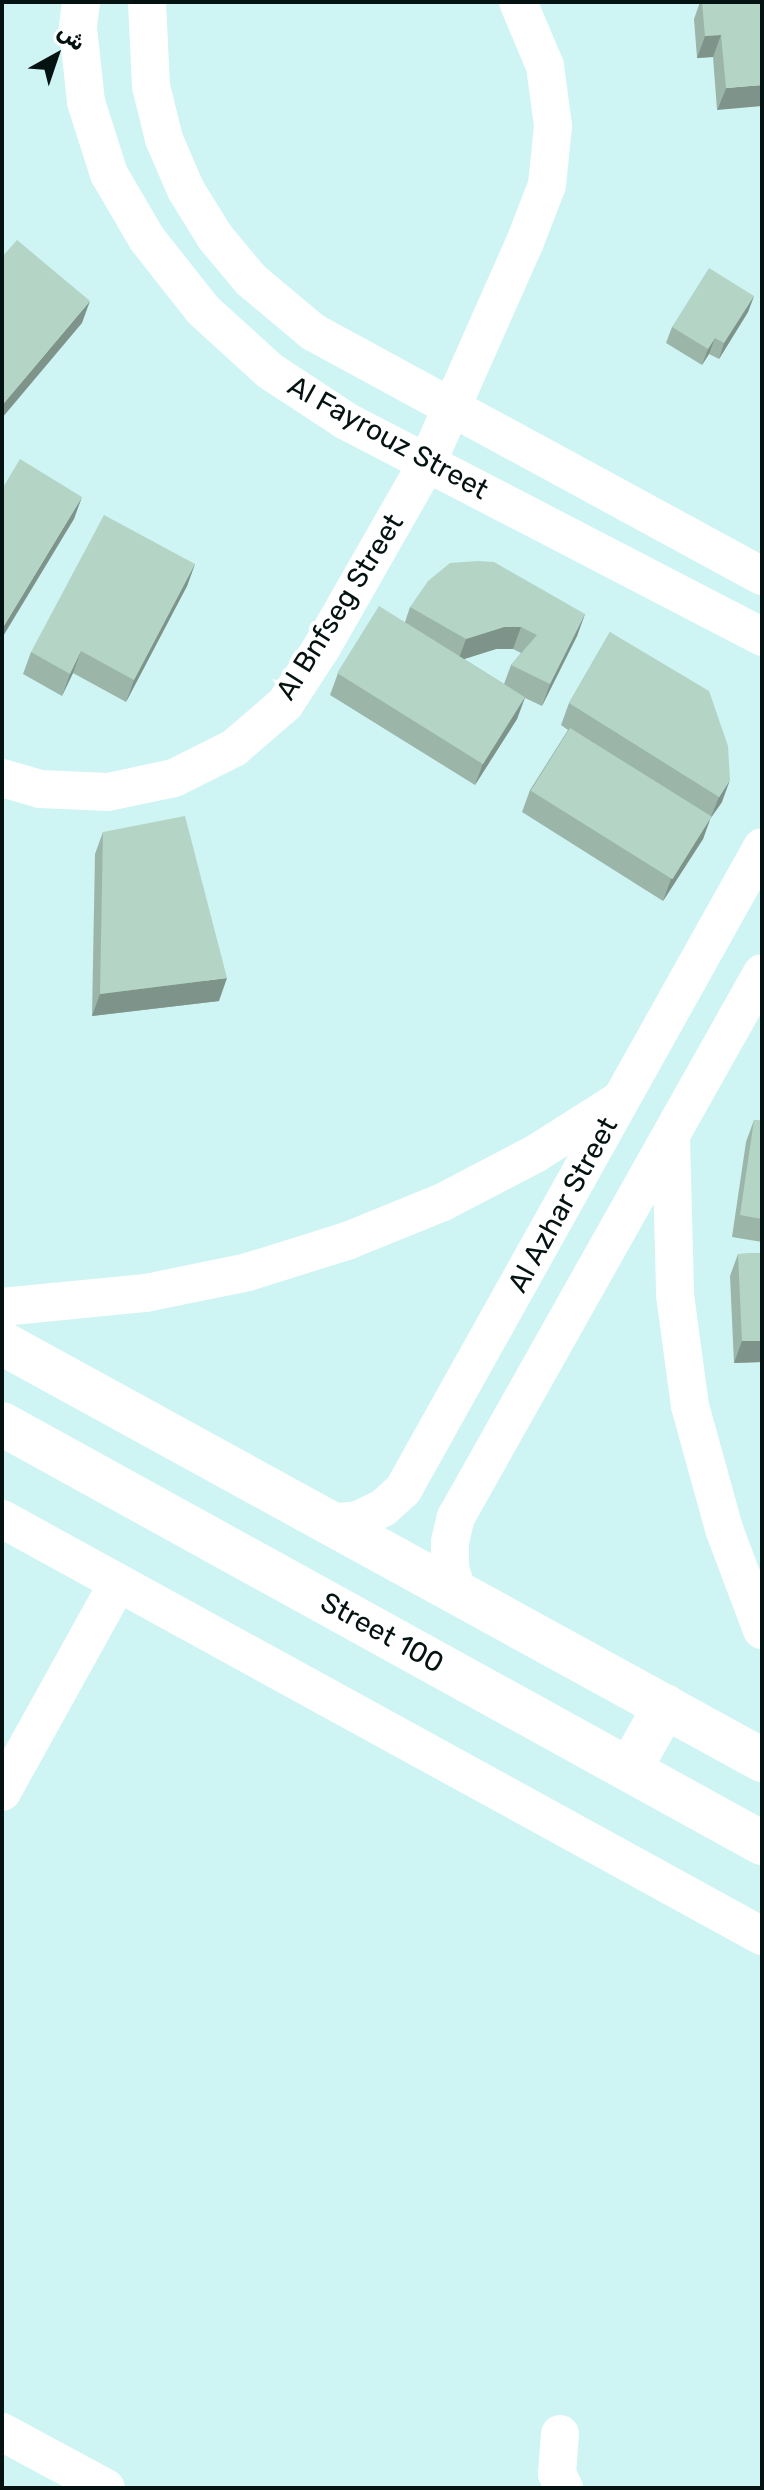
<!DOCTYPE html>
<meta charset="utf-8">
<style>
body{margin:0}
#map{position:relative;width:764px;height:2490px;overflow:hidden;background:#cef5f3;font-family:Rubik,Vazirmatn,sans-serif}
div>[style]{position:absolute}
.minor>*{height:38px;margin:-19px;padding:0 19px;transform-origin:19px;border-radius:19px;background:#fff}
.tertiary>*{height:44px;margin:-22px;padding:0 22px;transform-origin:22px;border-radius:22px;background:#fff}
.wall>*{inset:0;background:#9bb6a9}
.shaded-wall>*{inset:0;background:#7e948a}
.building>*{inset:0;background:#b4d4c5;transform-origin:0 0}
span{translate:-50% -50%;white-space:nowrap;text-align:center;line-height:1.15;-webkit-text-stroke:8px #fff;paint-order:stroke}
.street-label{font-size:28px;color:#051212}
.frame{position:absolute;inset:0;border:4px solid #051212;pointer-events:none}
.north{position:absolute;left:16px;top:16px;width:80px;height:80px;-webkit-text-stroke:6px #fff;paint-order:stroke;rotate:40deg;font-size:22px;font-weight:700;line-height:32px;text-align:center;color:#051212}
.north::after{content:'';display:block;margin:auto;width:28px;height:36px;background:#051212;clip-path:polygon(50% 0,100% 100%,50% 72%,0 100%)}
</style>
<div id="map">
<div class="minor">
<div style="left:81px;top:2px;width:26px;rotate:97deg"></div>
<div style="left:78px;top:28px;width:74px;rotate:83.8deg"></div>
<div style="left:86px;top:102px;width:76px;rotate:72.3deg"></div>
<div style="left:109px;top:174px;width:75px;rotate:59.7deg"></div>
<div style="left:147px;top:239px;width:90px;rotate:51.7deg"></div>
<div style="left:203px;top:310px;width:91px;rotate:42.3deg"></div>
<div style="left:270px;top:371px;width:91px;rotate:33.3deg"></div>
<div style="left:346px;top:421px;width:469px;rotate:27.4deg"></div>
<div style="left:147px;top:2px;width:84px;rotate:87.3deg"></div>
<div style="left:151px;top:86px;width:55px;rotate:76.2deg"></div>
<div style="left:164px;top:139px;width:56px;rotate:66.7deg"></div>
<div style="left:186px;top:190px;width:55px;rotate:58.3deg"></div>
<div style="left:215px;top:237px;width:56px;rotate:50.1deg"></div>
<div style="left:251px;top:280px;width:81px;rotate:40deg"></div>
<div style="left:313px;top:332px;width:511px;rotate:28.52deg"></div>
<div style="left:2px;top:778px;width:40px;rotate:16deg"></div>
<div style="left:40px;top:789px;width:68px;rotate:2.5deg"></div>
<div style="left:108px;top:792px;width:67px;rotate:-12deg"></div>
<div style="left:174px;top:778px;width:67px;rotate:-26.6deg"></div>
<div style="left:234px;top:748px;width:67px;rotate:-40.8deg"></div>
<div style="left:285px;top:704px;width:68px;rotate:-57deg"></div>
<div style="left:322px;top:647px;width:212px;rotate:-60.3deg"></div>
<div style="left:427px;top:463px;width:242px;rotate:-66.1deg"></div>
<div style="left:525px;top:242px;width:61px;rotate:-68.9deg"></div>
<div style="left:547px;top:185px;width:59px;rotate:-84.2deg"></div>
<div style="left:553px;top:126px;width:61px;rotate:-97.6deg"></div>
<div style="left:545px;top:66px;width:69px;rotate:-112.9deg"></div>
<div style="left:671px;top:1138px;width:157px;rotate:88.5deg"></div>
<div style="left:675px;top:1295px;width:112px;rotate:82.3deg"></div>
<div style="left:690px;top:1406px;width:128px;rotate:74.5deg"></div>
<div style="left:724px;top:1529px;width:108px;rotate:69.4deg"></div>
<div style="left:2px;top:1307px;width:145px;rotate:-5.6deg"></div>
<div style="left:146px;top:1293px;width:104px;rotate:-11.6deg"></div>
<div style="left:248px;top:1272px;width:104px;rotate:-17.4deg"></div>
<div style="left:347px;top:1241px;width:104px;rotate:-22.1deg"></div>
<div style="left:443px;top:1202px;width:104px;rotate:-27.6deg"></div>
<div style="left:535px;top:1154px;width:101px;rotate:-32.4deg"></div>
<div style="left:2px;top:1519px;width:867px;rotate:28.75deg"></div>
<div style="left:330px;top:1523px;width:28px;rotate:-6deg"></div>
<div style="left:358px;top:1520px;width:28px;rotate:-26deg"></div>
<div style="left:383px;top:1508px;width:27px;rotate:-42deg"></div>
<div style="left:403px;top:1490px;width:736px;rotate:-60.82deg"></div>
<div style="left:458px;top:1593px;width:26px;rotate:-108deg"></div>
<div style="left:450px;top:1568px;width:26px;rotate:-90deg"></div>
<div style="left:450px;top:1542px;width:26px;rotate:-77deg"></div>
<div style="left:456px;top:1517px;width:624px;rotate:-60.64deg"></div>
<div style="left:2px;top:1792px;width:239px;rotate:-61deg"></div>
<div style="left:2px;top:2432px;width:118px;rotate:28.3deg"></div>
<div style="left:560px;top:2434px;width:40px;rotate:94.3deg"></div>
<div style="left:557px;top:2474px;width:16px;rotate:63deg"></div>
</div>
<div class="tertiary">
<div style="left:2px;top:1343px;width:867px;rotate:28.75deg"></div>
<div style="left:2px;top:1424px;width:868px;rotate:28.87deg"></div>
<div style="left:630px;top:1769px;width:72px;rotate:-60.9deg"></div>
</div>
<div class="wall">
<div style="clip-path:polygon(700px 2px,762px 2px,717px 110px,713px 57px,697px 58px,694px 19px)"></div>
<div style="clip-path:polygon(754px 296px,748px 312px,719px 359px,709px 354px,702px 365px,666px 343px,672px 327px)"></div>
<div style="clip-path:polygon(195px 564px,187px 586px,126px 702px,73px 673px,62px 696px,23px 674px,31px 652px)"></div>
<div style="clip-path:polygon(evenodd,410px 607px,585px 614px,577px 636px,542px 706px,525px 698px,517px 719px,475px 785px,330px 695px,338px 673px,405px 622px,410px 607px,496px 649px,513px 649px,521px 653px,511px 665px,504px 684px,464px 659px,496px 649px)"></div>
<div style="clip-path:polygon(610px 632px,722px 802px,710px 819px,703px 839px,663px 901px,522px 812px,530px 790px,568px 730px,561px 725px,569px 703px)"></div>
<div style="clip-path:polygon(103px 832px,219px 1001px,92px 1016px,95px 854px)"></div>
<div style="clip-path:polygon(754px 1120px,762px 1121px,762px 1242px,732px 1237px,746px 1142px)"></div>
<div style="clip-path:polygon(762px 1253px,762px 1362px,734px 1363px,730px 1276px,738px 1254px)"></div>
</div>
<div class="shaded-wall">
<div style="clip-path:polygon(721px 35px,713px 57px,697px 58px,705px 36px)"></div>
<div style="clip-path:polygon(762px 85px,762px 106px,717px 110px,726px 88px)"></div>
<div style="clip-path:polygon(754px 296px,748px 312px,719px 359px,724px 343px)"></div>
<div style="clip-path:polygon(90px 301px,82px 323px,2px 418px,2px 409px,4px 403px)"></div>
<div style="clip-path:polygon(715px 338px,709px 354px,702px 365px,708px 349px)"></div>
<div style="clip-path:polygon(82px 497px,74px 519px,2px 638px,2px 629px)"></div>
<div style="clip-path:polygon(195px 564px,187px 586px,126px 702px,134px 680px)"></div>
<div style="clip-path:polygon(585px 614px,577px 636px,542px 706px,550px 684px)"></div>
<div style="clip-path:polygon(504px 627px,521px 627px,513px 649px,496px 649px,458px 661px,466px 639px)"></div>
<div style="clip-path:polygon(81px 651px,73px 673px,62px 696px,70px 674px)"></div>
<div style="clip-path:polygon(525px 697px,517px 719px,475px 785px,483px 763px)"></div>
<div style="clip-path:polygon(730px 780px,722px 802px,710px 819px,719px 797px)"></div>
<div style="clip-path:polygon(711px 817px,703px 839px,663px 901px,671px 879px)"></div>
<div style="clip-path:polygon(227px 978px,219px 1001px,92px 1016px,100px 994px)"></div>
<div style="clip-path:polygon(742px 1341px,762px 1341px,762px 1362px,734px 1363px)"></div>
</div>
<div class="building">
<div style="clip-path:polygon(702px 2px,762px 2px,762px 85px,726px 88px,721px 35px,705px 36px)"></div>
<div style="clip-path:polygon(17px 240px,90px 301px,4px 403px,2px 402px,2px 257px)"></div>
<div style="clip-path:polygon(709px 268px,754px 296px,724px 343px,715px 338px,708px 349px,672px 327px)"></div>
<div style="clip-path:polygon(20px 459px,82px 497px,2px 629px,2px 489px)"></div>
<div style="clip-path:polygon(104px 515px,195px 564px,134px 680px,81px 651px,70px 674px,31px 652px)"></div>
<div style="clip-path:polygon(478px 561px,494px 562px,585px 614px,550px 684px,511px 665px,537px 635px,521px 627px,504px 627px,466px 639px,410px 607px,428px 581px,450px 563px)"></div>
<div style="left:379px;top:606px;width:172px;height:79px;rotate:32deg"></div>
<div style="clip-path:polygon(610px 632px,709px 691px,728px 746px,730px 780px,719px 797px,569px 703px)"></div>
<div style="left:570px;top:728px;width:167px;height:74px;rotate:32deg"></div>
<div style="clip-path:polygon(185px 816px,227px 978px,100px 994px,103px 832px)"></div>
<div style="clip-path:polygon(754px 1120px,762px 1121px,762px 1219px,740px 1215px)"></div>
<div style="clip-path:polygon(762px 1253px,762px 1341px,742px 1341px,738px 1254px)"></div>
</div>
<div class="street-label">
<span style="left:388px;top:438px;rotate:29deg">Al Fayrouz Street</span>
<span style="left:340px;top:607px;rotate:-58deg">Al Bnfseg Street</span>
<span style="left:563px;top:1205px;rotate:-61deg">Al Azhar Street</span>
<span style="left:382px;top:1633px;rotate:29deg">Street 100</span>
</div>
<div class="frame"></div>
<div class="north">ش</div>
</div>
